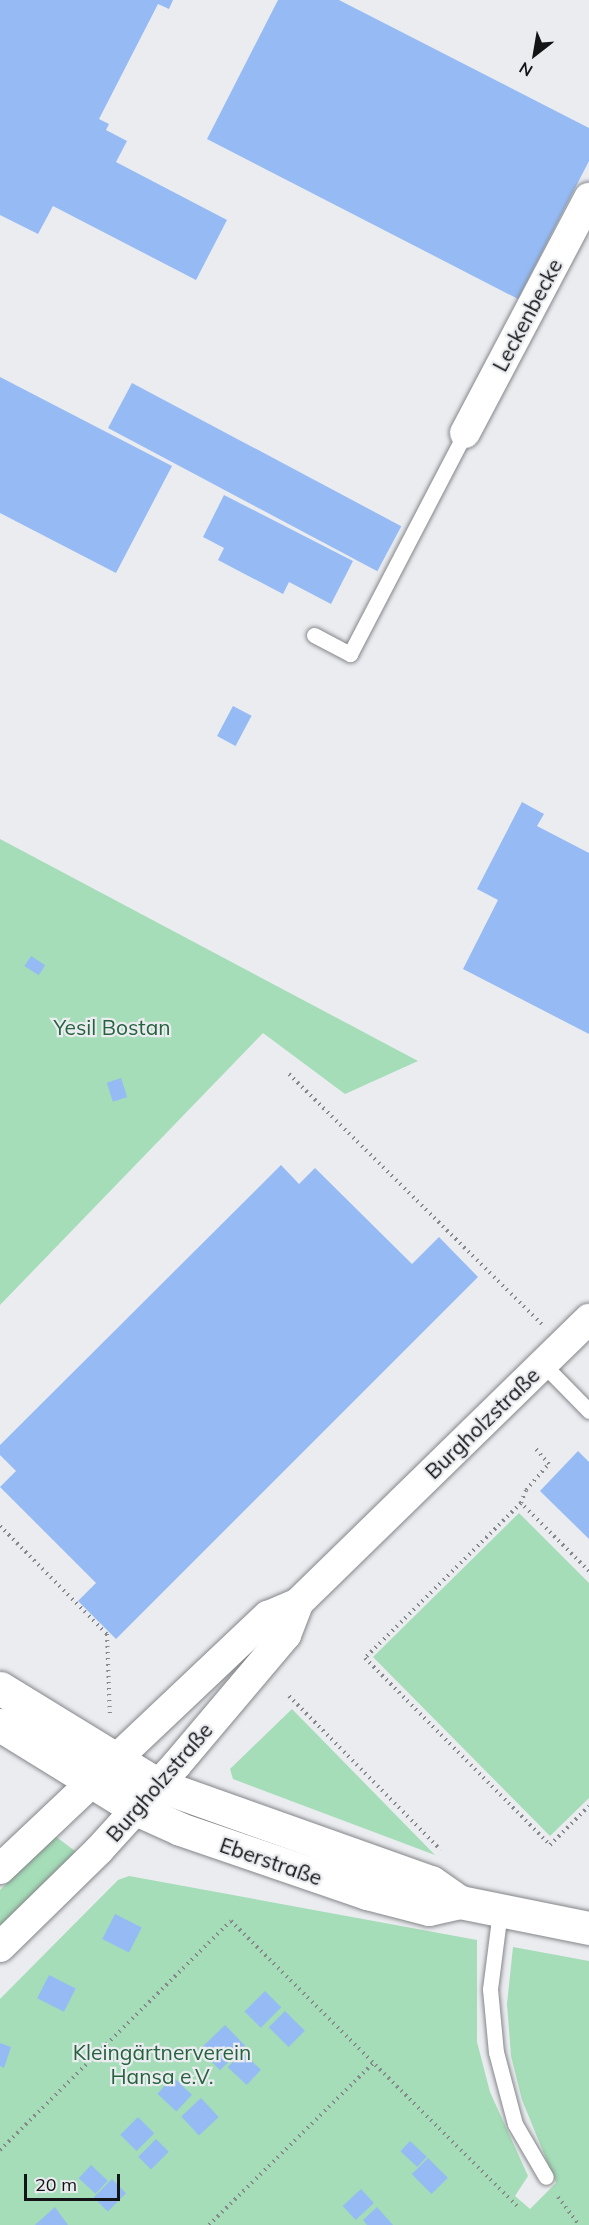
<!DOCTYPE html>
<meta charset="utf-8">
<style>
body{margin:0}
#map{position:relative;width:589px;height:2225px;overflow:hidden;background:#eaecf0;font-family:Mulish,sans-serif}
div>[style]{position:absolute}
.green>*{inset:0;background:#a4ddb7}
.building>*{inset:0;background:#96bbf4;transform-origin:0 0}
.path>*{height:4px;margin-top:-2px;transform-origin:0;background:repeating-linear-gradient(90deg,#87888b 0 1.5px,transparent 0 6px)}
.roads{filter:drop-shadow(0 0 2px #848689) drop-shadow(0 0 2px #848689)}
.service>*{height:15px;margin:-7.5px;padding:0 7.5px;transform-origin:7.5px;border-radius:7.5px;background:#fff}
.minor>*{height:30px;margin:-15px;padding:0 15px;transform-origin:15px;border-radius:15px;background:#fff}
.tertiary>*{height:33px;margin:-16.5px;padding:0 16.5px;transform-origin:16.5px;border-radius:16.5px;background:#fff}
span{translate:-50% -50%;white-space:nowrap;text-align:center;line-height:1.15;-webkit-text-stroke:4.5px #eaecf0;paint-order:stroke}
.street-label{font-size:21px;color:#141416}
.park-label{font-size:21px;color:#25633f}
.north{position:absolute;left:505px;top:24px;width:60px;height:60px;-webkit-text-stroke:4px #eaecf0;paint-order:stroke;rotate:211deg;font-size:16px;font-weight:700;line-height:24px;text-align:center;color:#141416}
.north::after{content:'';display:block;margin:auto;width:21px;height:27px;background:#141416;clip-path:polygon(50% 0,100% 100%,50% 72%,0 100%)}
.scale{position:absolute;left:24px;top:2174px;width:96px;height:27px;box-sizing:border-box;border:3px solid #141416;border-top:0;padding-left:8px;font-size:18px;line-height:21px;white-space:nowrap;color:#141416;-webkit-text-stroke:4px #eaecf0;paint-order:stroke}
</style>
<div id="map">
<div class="green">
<div style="clip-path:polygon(0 839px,418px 1061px,345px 1094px,263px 1033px,0 1305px)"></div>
<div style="clip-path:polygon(519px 1513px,589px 1583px,589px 1798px,550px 1836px,373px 1657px)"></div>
<div style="clip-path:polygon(292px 1709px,435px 1855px,233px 1779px,230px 1769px)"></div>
<div style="clip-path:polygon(55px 1836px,79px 1854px,0 1929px,0 1890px)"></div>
<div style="clip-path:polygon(129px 1876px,477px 1940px,477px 2042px,490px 2092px,528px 2176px,515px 2196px,530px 2209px,556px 2183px,522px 2100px,511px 2056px,507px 2004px,513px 1947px,589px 1961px,589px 2225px,0 2225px,0 1999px,118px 1880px)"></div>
</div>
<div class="building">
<div style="clip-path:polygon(0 0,173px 0,169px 9px,158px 4px,99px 119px,109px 124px,106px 130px,127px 141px,116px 162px,227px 220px,196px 280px,53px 206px,38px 234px,0 215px)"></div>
<div style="clip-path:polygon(278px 0,339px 0,589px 128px,589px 161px,518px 299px,207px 139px)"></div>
<div style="clip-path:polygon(0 377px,172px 466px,116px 573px,0 513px)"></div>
<div style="left:132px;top:383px;width:305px;height:51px;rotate:28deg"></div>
<div style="clip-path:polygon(224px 495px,353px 561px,331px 604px,289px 582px,283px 594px,218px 560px,224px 548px,203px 537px)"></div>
<div style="left:233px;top:706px;width:21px;height:34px;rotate:28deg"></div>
<div style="clip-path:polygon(522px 802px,544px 814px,537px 826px,589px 853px,589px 1034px,463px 969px,498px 900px,477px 889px)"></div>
<div style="left:31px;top:956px;width:17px;height:12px;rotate:33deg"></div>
<div style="left:121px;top:1078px;width:20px;height:15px;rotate:72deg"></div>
<div style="clip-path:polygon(281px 1165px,299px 1184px,315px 1168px,412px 1264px,439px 1237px,478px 1277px,116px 1639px,78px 1601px,96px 1583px,0 1487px,16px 1471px,0 1455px,0 1445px)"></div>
<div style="clip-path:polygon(578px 1451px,589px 1462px,589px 1539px,540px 1491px)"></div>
<div style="left:115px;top:1914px;width:30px;height:28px;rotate:27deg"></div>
<div style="left:49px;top:1975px;width:30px;height:26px;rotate:27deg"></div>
<div style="left:265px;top:1991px;width:23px;height:29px;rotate:45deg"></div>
<div style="left:285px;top:2011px;width:28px;height:23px;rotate:45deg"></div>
<div style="left:225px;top:2025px;width:29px;height:35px;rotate:46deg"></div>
<div style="clip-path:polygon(0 2043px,11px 2047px,4px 2068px,0 2066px)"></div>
<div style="left:242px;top:2052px;width:26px;height:21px;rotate:43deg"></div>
<div style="left:173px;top:2077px;width:26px;height:23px;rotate:43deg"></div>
<div style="left:201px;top:2098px;width:26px;height:27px;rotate:47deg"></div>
<div style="left:138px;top:2117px;width:23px;height:25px;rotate:45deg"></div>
<div style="left:156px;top:2139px;width:18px;height:25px;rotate:45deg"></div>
<div style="left:410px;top:2141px;width:23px;height:14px;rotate:43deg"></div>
<div style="left:428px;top:2158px;width:28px;height:23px;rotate:45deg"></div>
<div style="left:91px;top:2165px;width:23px;height:18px;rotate:43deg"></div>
<div style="left:112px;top:2179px;width:20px;height:26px;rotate:45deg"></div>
<div style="left:361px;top:2189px;width:19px;height:25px;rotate:47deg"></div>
<div style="clip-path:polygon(55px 2207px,68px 2225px,35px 2225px)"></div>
<div style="clip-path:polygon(377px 2207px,393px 2225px,367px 2225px,363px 2220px)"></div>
</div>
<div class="path">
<div style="left:289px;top:1074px;width:356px;rotate:44.7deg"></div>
<div style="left:521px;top:1503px;width:14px;rotate:-69deg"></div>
<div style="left:526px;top:1490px;width:35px;rotate:-49deg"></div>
<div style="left:549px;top:1464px;width:20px;rotate:-131deg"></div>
<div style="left:0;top:1526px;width:152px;rotate:45.3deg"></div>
<div style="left:107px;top:1634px;width:82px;rotate:87.9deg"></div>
<div style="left:589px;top:1571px;width:96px;rotate:-135deg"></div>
<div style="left:521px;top:1503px;width:220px;rotate:135.2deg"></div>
<div style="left:365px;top:1658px;width:263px;rotate:45.3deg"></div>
<div style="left:550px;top:1845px;width:55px;rotate:-45deg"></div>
<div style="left:289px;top:1696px;width:216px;rotate:45.4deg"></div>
<div style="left:0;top:2150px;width:325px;rotate:-44.8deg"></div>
<div style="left:231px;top:1921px;width:404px;rotate:44.9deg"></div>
<div style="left:558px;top:2197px;width:35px;rotate:53deg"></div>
<div style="left:209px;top:2225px;width:231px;rotate:-44.6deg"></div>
</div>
<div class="roads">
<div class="service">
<div style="left:314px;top:635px;width:41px;rotate:27.8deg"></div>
<div style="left:350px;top:654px;width:249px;rotate:-62.5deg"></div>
<div style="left:543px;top:1364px;width:66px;rotate:45.6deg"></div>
<div style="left:500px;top:1911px;width:79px;rotate:97.3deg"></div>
<div style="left:490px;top:1989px;width:63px;rotate:84.6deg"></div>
<div style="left:496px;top:2052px;width:74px;rotate:75.2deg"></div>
<div style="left:515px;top:2124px;width:61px;rotate:59.7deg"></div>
</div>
<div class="minor">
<div style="left:465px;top:433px;width:266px;rotate:-62.2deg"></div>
<div style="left:0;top:1869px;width:369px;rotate:-43.4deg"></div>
<div style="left:268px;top:1616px;width:33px;rotate:-23deg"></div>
<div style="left:298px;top:1603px;width:407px;rotate:-44.3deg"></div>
<div style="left:0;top:1947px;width:139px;rotate:-44.4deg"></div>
<div style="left:99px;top:1850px;width:116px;rotate:-47.8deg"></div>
<div style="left:177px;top:1764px;width:169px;rotate:-49.8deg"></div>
<div style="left:286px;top:1635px;width:34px;rotate:-69deg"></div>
</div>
<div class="tertiary">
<div style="left:0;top:1688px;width:185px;rotate:31.5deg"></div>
<div style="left:158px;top:1785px;width:290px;rotate:19.6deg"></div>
<div style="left:431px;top:1882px;width:35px;rotate:35deg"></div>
<div style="left:460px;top:1902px;width:132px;rotate:11.4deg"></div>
<div style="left:0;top:1725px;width:160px;rotate:31.7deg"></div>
<div style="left:136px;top:1809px;width:48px;rotate:24.4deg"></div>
<div style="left:180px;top:1829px;width:198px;rotate:18.9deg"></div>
<div style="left:367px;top:1893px;width:64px;rotate:14.5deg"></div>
<div style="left:429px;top:1909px;width:32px;rotate:-13deg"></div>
</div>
</div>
<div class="street-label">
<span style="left:527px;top:315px;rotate:-62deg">Leckenbecke</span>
<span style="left:482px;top:1423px;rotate:-44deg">Burgholzstraße</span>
<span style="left:159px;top:1782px;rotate:-49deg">Burgholzstraße</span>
<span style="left:271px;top:1861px;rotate:19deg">Eberstraße</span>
</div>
<div class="park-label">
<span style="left:112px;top:1027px">Yesil Bostan</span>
<span style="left:162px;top:2064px">Kleingärtnerverein<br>Hansa e.V.</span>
</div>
<div class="north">N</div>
<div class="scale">20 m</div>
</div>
